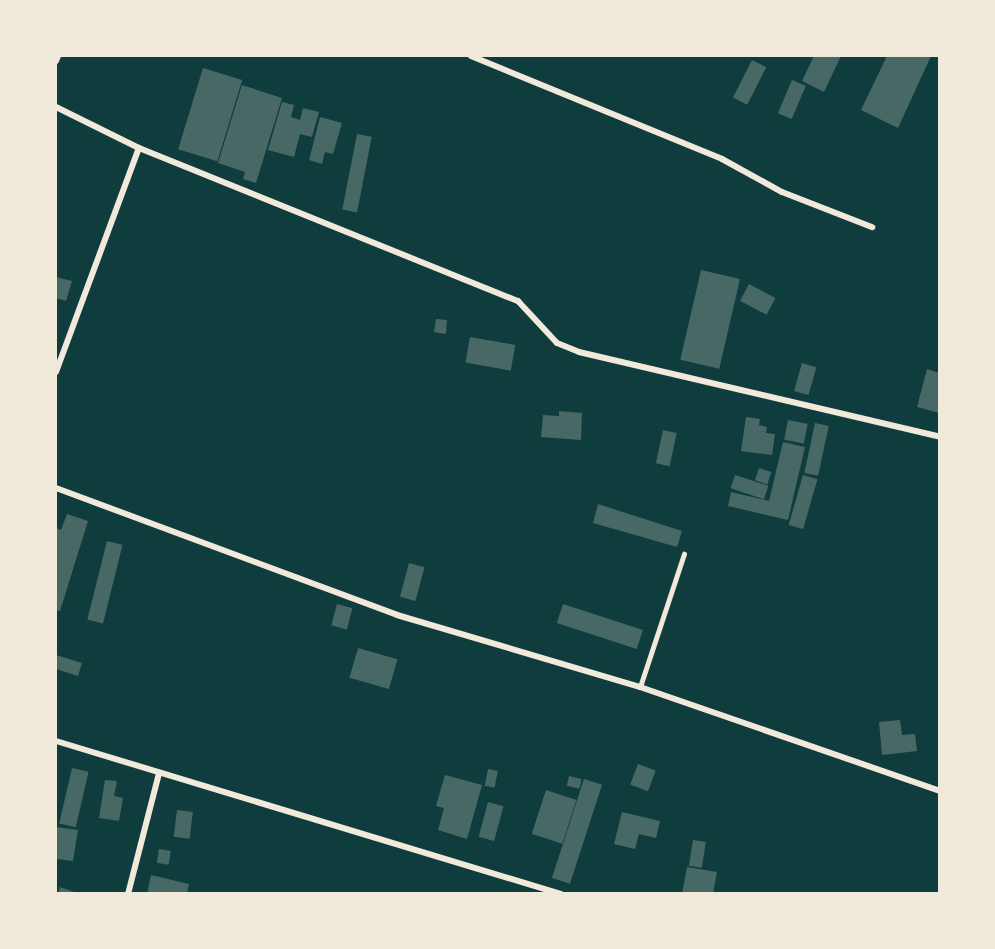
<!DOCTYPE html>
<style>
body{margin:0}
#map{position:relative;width:995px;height:949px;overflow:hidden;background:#0f3d3e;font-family:Arial,sans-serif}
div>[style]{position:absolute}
.building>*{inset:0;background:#486865;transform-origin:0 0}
.service>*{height:4.5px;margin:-2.25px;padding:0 2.25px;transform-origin:2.25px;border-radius:2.25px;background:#f1e9da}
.minor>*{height:6px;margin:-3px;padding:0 3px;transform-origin:3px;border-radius:3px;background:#f1e9da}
span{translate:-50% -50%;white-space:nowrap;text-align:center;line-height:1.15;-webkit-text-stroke:4.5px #f1e9da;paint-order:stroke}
.frame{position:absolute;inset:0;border:57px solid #f1e9da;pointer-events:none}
</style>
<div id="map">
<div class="building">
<div style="clip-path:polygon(814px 56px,841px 56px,824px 92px,802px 81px)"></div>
<div style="clip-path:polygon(887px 56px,931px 56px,898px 128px,861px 110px)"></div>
<div style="left:752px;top:60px;width:16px;height:42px;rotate:27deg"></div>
<div style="left:203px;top:68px;width:41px;height:85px;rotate:17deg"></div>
<div style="left:792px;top:80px;width:15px;height:36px;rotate:23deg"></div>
<div style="clip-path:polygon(242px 85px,282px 98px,256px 183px,243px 179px,245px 172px,218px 163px)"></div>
<div style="clip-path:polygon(282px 102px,294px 105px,291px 117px,300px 120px,303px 108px,319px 112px,312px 137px,300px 134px,294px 157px,268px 150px)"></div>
<div style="clip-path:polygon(320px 117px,342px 123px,333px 154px,325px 152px,322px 164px,309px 160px)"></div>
<div style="left:357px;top:134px;width:15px;height:77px;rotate:11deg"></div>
<div style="left:701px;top:270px;width:40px;height:92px;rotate:13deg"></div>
<div style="clip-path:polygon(56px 277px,72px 281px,66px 301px,56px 298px)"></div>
<div style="left:749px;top:284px;width:30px;height:19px;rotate:28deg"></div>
<div style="clip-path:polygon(436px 319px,447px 320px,446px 334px,434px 332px)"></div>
<div style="left:470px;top:337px;width:46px;height:26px;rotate:10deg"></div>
<div style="left:802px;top:363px;width:15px;height:29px;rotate:16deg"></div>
<div style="clip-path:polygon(927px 369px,939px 373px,939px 413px,917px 407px)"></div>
<div style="clip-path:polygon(559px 411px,582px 413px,581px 440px,541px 437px,543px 415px,559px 416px)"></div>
<div style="clip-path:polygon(746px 417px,760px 419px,759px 425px,767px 427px,766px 433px,775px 434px,772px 455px,741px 451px)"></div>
<div style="left:788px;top:420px;width:20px;height:20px;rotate:11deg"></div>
<div style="left:815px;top:423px;width:14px;height:51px;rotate:12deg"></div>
<div style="left:663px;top:430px;width:14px;height:34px;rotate:12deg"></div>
<div style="clip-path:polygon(783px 442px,805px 447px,788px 520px,728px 506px,731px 492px,769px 501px)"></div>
<div style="left:759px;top:468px;width:13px;height:13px;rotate:18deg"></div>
<div style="left:735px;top:475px;width:35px;height:14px;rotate:18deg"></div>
<div style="left:803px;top:475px;width:15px;height:52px;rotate:16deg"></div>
<div style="clip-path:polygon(598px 504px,682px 531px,677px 547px,593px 523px)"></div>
<div style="clip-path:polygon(67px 514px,88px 521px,60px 611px,56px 610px,56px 528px,61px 530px)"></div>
<div style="left:107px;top:541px;width:16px;height:81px;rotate:14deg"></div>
<div style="left:409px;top:563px;width:16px;height:35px;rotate:15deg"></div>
<div style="left:337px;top:604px;width:16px;height:22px;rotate:15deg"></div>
<div style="left:563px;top:604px;width:84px;height:20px;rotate:18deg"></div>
<div style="left:358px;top:648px;width:41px;height:31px;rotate:16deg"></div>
<div style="clip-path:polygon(56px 655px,82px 663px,78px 676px,56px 669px)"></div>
<div style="clip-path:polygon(900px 720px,902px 735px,915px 734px,917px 751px,882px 755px,879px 722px)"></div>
<div style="left:638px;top:764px;width:19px;height:22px;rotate:21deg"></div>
<div style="left:72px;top:768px;width:17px;height:57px;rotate:13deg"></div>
<div style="left:488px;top:769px;width:10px;height:17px;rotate:11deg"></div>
<div style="clip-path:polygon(445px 775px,482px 785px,467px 839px,438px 830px,444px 808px,436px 806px)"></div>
<div style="left:569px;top:776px;width:13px;height:10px;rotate:13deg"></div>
<div style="left:584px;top:779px;width:19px;height:104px;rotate:18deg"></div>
<div style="clip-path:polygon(105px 780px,117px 781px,114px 796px,123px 798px,119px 821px,99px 818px)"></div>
<div style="left:546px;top:790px;width:32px;height:46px;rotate:18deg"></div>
<div style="left:488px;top:802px;width:16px;height:36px;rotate:15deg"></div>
<div style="left:177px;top:810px;width:16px;height:27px;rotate:7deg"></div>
<div style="clip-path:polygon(622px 812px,660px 821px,656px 838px,639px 834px,635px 849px,614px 844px)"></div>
<div style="clip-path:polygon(56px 827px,78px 830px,73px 861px,56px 859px)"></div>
<div style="left:693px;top:840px;width:13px;height:26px;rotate:9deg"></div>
<div style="left:159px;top:849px;width:12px;height:14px;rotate:9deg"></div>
<div style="clip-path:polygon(687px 867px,717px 872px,713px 894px,682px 894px)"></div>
<div style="clip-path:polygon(151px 875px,189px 884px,187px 894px,147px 894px)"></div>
<div style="clip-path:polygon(60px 887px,77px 893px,77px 894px,58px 894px)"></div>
</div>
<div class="service">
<div style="left:640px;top:687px;width:140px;rotate:-71.7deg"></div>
</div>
<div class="minor">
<div style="left:471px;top:56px;width:271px;rotate:22.3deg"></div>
<div style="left:722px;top:159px;width:68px;rotate:28.8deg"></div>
<div style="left:782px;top:192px;width:97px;rotate:21.3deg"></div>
<div style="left:56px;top:61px;width:5px;rotate:-68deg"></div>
<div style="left:56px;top:107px;width:93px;rotate:26.3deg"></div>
<div style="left:139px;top:148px;width:409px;rotate:22deg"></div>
<div style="left:518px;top:301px;width:57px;rotate:47.1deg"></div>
<div style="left:557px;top:343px;width:24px;rotate:22deg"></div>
<div style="left:579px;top:352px;width:371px;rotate:13.2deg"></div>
<div style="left:56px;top:372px;width:239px;rotate:-69.7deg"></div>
<div style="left:56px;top:488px;width:364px;rotate:20.4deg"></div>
<div style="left:397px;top:615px;width:253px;rotate:16.5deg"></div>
<div style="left:640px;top:687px;width:318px;rotate:19.1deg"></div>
<div style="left:56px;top:741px;width:528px;rotate:16.86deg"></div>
<div style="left:128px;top:894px;width:125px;rotate:-75.6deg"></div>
</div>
<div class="frame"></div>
</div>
